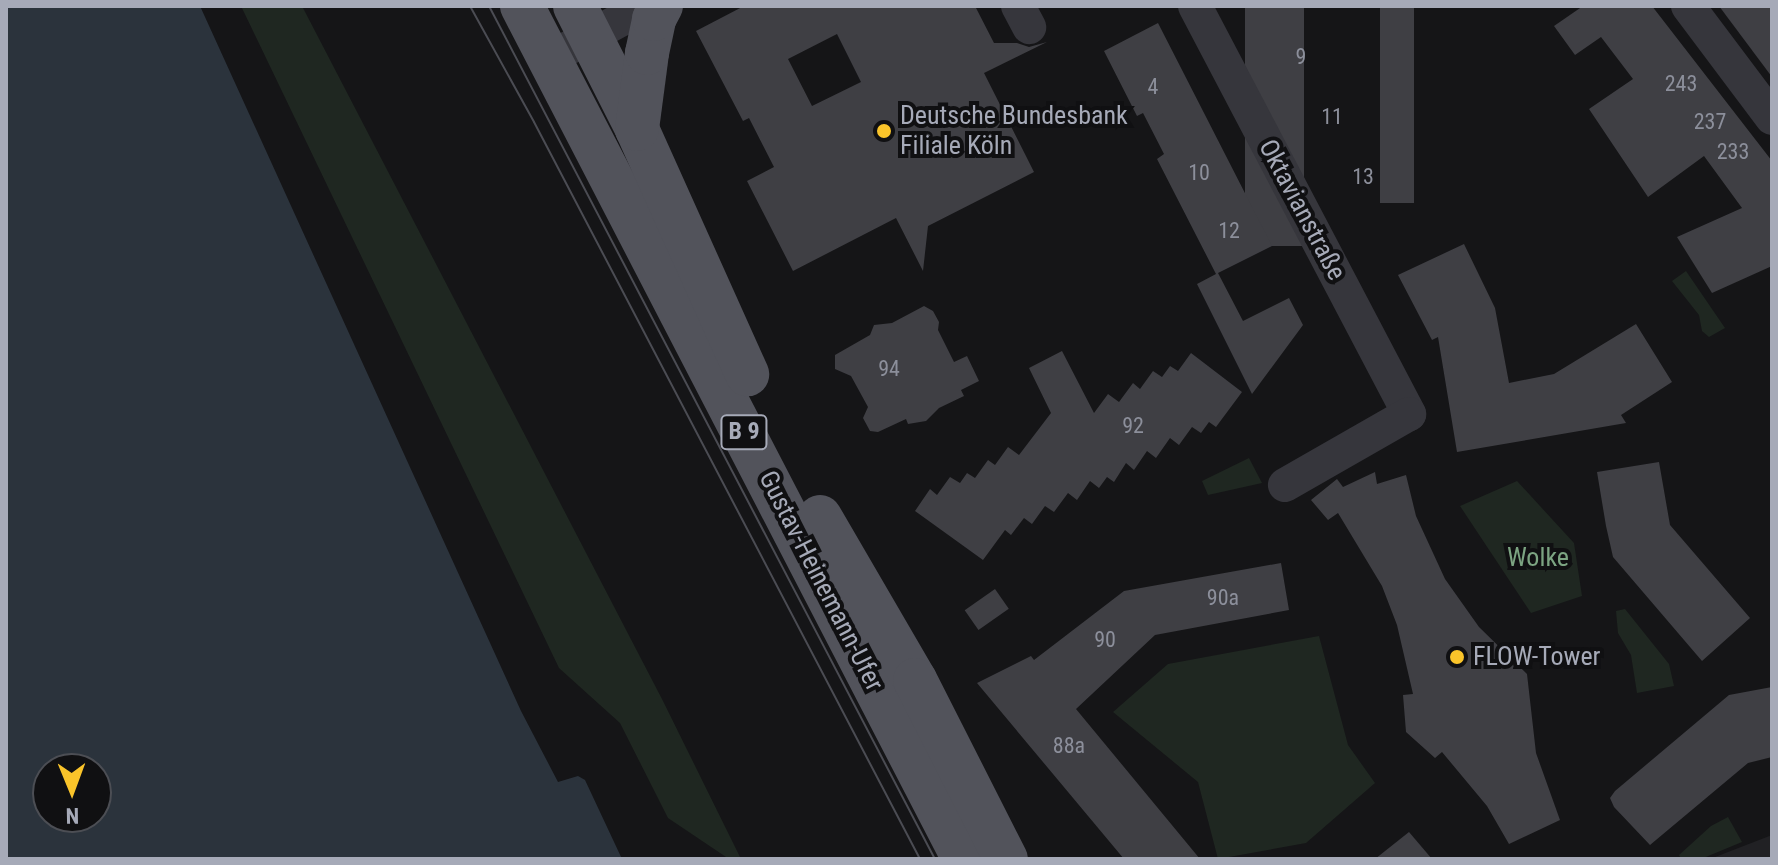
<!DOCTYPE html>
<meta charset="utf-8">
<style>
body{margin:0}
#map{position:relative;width:1778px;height:865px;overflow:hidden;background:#151517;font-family:"Roboto Condensed",sans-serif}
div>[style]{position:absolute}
.built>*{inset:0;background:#212124}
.green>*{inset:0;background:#1f2721}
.water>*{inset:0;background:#2b333c}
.building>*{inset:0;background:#3f3f44;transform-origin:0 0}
.minor>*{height:34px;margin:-17px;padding:0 17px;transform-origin:17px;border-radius:17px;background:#36363c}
.major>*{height:44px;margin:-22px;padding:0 22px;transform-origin:22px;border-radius:22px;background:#52535b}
.tram>*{height:2px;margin:-1px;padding:0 1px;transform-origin:1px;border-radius:1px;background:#4b4c53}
.dots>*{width:22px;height:22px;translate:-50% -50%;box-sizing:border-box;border:4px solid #101012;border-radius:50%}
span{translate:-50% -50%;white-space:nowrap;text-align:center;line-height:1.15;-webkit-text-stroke:8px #101012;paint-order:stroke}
.number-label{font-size:22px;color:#8c8f9b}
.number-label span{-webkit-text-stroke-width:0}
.shield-label span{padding:2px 6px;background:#101012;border:2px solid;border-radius:6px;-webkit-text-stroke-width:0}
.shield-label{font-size:24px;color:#a6aab8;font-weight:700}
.poi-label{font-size:26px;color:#a6aab8}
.left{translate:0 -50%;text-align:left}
.street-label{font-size:26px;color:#a6aab8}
.park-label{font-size:26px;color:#7ca482}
.frame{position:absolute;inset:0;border:8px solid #a6aab8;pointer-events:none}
.north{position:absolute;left:32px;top:753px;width:80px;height:80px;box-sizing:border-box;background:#101012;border:2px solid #4c4e54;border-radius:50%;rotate:179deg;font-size:22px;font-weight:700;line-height:32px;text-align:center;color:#a6aab8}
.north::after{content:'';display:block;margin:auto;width:28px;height:36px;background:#fac42a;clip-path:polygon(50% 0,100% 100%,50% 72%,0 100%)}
</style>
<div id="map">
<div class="built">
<div style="clip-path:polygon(1772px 835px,1772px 859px,1710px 859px)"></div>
</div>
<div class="green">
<div style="clip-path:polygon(241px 6px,302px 6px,663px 701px,741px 859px,729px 859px,668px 818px,620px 723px,559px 668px)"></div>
<div style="clip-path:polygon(1686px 271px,1725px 328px,1709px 337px,1702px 331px,1699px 315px,1672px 281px)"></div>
<div style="clip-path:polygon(1249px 458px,1262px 483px,1208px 495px,1202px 481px)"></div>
<div style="clip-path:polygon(1517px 481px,1574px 543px,1582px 596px,1531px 613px,1460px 506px)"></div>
<div style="clip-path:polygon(1625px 609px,1669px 664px,1674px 686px,1637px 693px,1631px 655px,1618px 633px,1616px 611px)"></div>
<div style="clip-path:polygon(1319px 636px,1348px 745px,1375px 783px,1306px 843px,1218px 859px,1198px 782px,1113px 712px,1168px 664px)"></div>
<div style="clip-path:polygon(1728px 817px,1742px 842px,1701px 859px,1681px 859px,1679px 855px,1711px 826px)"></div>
</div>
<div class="water">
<div style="clip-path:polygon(evenodd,6px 6px,200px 6px,521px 711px,558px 782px,578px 776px,585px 780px,622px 859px,6px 859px,6px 6px,48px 769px,96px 769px,96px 817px,48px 817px,48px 769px)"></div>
</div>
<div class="building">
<div style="clip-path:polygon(evenodd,744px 6px,975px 6px,994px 43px,1017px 43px,1029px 47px,1047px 42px,984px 73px,1034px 172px,928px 226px,923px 271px,896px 218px,793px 271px,747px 181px,774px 167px,749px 118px,743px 121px,696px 31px,744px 6px,837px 34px,861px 82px,812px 106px,788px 59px,837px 34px)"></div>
<div style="left:1245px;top:6px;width:59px;height:240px"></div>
<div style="left:1380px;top:6px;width:34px;height:197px"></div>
<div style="clip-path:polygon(1583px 6px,1652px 6px,1772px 161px,1772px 266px,1712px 293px,1677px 237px,1742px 208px,1704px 156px,1648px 197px,1589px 109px,1633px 79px,1601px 37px,1575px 55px,1554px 26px)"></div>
<div style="clip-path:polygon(1719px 6px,1772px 6px,1772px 77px)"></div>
<div style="clip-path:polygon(1158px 23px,1272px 246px,1218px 273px,1243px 321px,1289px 298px,1303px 325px,1252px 394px,1197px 284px,1216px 274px,1157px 159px,1164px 154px,1143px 113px,1137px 116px,1104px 51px)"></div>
<div style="clip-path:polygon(1464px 244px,1495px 308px,1509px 383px,1554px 374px,1636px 324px,1672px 382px,1621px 415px,1626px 423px,1457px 452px,1438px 337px,1432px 340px,1398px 275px)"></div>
<div style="clip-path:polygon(924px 306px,933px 311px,939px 322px,938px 330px,954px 362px,967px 356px,979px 381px,961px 390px,964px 396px,939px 408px,926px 421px,908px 424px,906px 419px,878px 432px,870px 431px,863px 418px,868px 407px,851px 376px,835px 369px,835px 355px,870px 335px,874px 325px,892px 323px)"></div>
<div style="clip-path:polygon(1062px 351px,1094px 413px,1108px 394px,1119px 402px,1133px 383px,1140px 389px,1153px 371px,1162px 377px,1170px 366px,1178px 371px,1191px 353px,1242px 392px,1216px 427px,1209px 422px,1201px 433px,1192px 427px,1179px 445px,1170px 438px,1156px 458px,1147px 451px,1134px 470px,1126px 463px,1114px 482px,1107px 477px,1099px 488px,1090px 481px,1077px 500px,1068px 493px,1054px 512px,1045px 506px,1032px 524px,1024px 518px,1011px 535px,1005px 530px,983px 560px,915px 511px,930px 489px,937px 495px,950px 477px,960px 483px,967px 473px,975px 478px,988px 460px,995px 465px,1008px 447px,1019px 455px,1051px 413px,1029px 368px)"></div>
<div style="clip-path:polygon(1659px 462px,1670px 525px,1750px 618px,1702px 661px,1613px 557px,1606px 526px,1597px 472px)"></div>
<div style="clip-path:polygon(1375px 472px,1377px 484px,1406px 475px,1416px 516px,1445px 579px,1479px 627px,1527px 674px,1536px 753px,1560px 820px,1509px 844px,1487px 806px,1442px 752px,1435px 758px,1406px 732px,1403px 695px,1413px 694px,1397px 625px,1382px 586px,1338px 513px,1328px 520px,1311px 500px,1337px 479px,1343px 487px)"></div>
<div style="clip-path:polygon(1281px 563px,1289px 610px,1155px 635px,1076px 709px,1200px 859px,1124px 859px,977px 683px,1031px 656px,1034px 660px,1124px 591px)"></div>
<div style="left:995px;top:589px;width:24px;height:37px;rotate:55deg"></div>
<div style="clip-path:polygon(1772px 687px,1772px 757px,1748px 763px,1650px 845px,1614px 807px,1610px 798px,1615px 791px,1729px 695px)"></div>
<div style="clip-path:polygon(1409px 832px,1432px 859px,1375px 859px)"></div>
</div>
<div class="minor">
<div style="left:1018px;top:6px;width:24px;rotate:62deg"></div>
<div style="left:1195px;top:6px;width:461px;rotate:62.3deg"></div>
<div style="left:1409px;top:414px;width:143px;rotate:150.2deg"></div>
<div style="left:1688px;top:6px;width:140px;rotate:53.1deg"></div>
<div style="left:550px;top:58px;width:109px;rotate:-28.4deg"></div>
</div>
<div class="major">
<div style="left:522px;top:6px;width:961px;rotate:62.61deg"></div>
<div style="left:575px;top:6px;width:138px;rotate:63.2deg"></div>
<div style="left:637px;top:129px;width:269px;rotate:65.8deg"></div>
<div style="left:637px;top:129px;width:77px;rotate:-82.5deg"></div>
<div style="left:647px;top:53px;width:35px;rotate:-78deg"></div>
<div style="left:654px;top:19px;width:15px;rotate:-62deg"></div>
<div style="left:820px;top:517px;width:189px;rotate:59.8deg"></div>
<div style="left:915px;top:680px;width:201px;rotate:63.1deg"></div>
</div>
<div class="tram">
<div style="left:470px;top:6px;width:132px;rotate:61.1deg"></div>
<div style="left:534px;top:122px;width:832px;rotate:62.36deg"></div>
<div style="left:489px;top:6px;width:963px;rotate:62.4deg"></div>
</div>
<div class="dots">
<div style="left:884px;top:131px;background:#fac42a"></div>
<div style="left:1457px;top:657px;background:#fac42a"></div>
</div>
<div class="number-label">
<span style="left:1301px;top:57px">9</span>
<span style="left:1681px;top:84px">243</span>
<span style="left:1153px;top:87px">4</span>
<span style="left:1332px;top:117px">11</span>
<span style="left:1710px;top:122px">237</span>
<span style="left:1733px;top:152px">233</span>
<span style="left:1199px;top:173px">10</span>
<span style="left:1363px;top:177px">13</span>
<span style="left:1229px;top:231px">12</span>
<span style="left:889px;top:369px">94</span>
<span style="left:1133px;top:426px">92</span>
<span style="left:1223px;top:598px">90a</span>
<span style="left:1105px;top:640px">90</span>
<span style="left:1069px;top:746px">88a</span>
</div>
<div class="shield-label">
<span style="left:744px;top:432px">B 9</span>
</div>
<div class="poi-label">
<span class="left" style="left:900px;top:131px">Deutsche Bundesbank<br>Filiale Köln</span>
<span class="left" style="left:1473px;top:657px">FLOW-Tower</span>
</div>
<div class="street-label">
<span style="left:1302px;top:210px;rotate:62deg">Oktavianstraße</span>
<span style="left:821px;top:581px;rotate:63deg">Gustav-Heinemann-Ufer</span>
</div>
<div class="park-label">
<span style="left:1538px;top:558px">Wolke</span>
</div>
<div class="frame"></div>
<div class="north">N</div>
</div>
